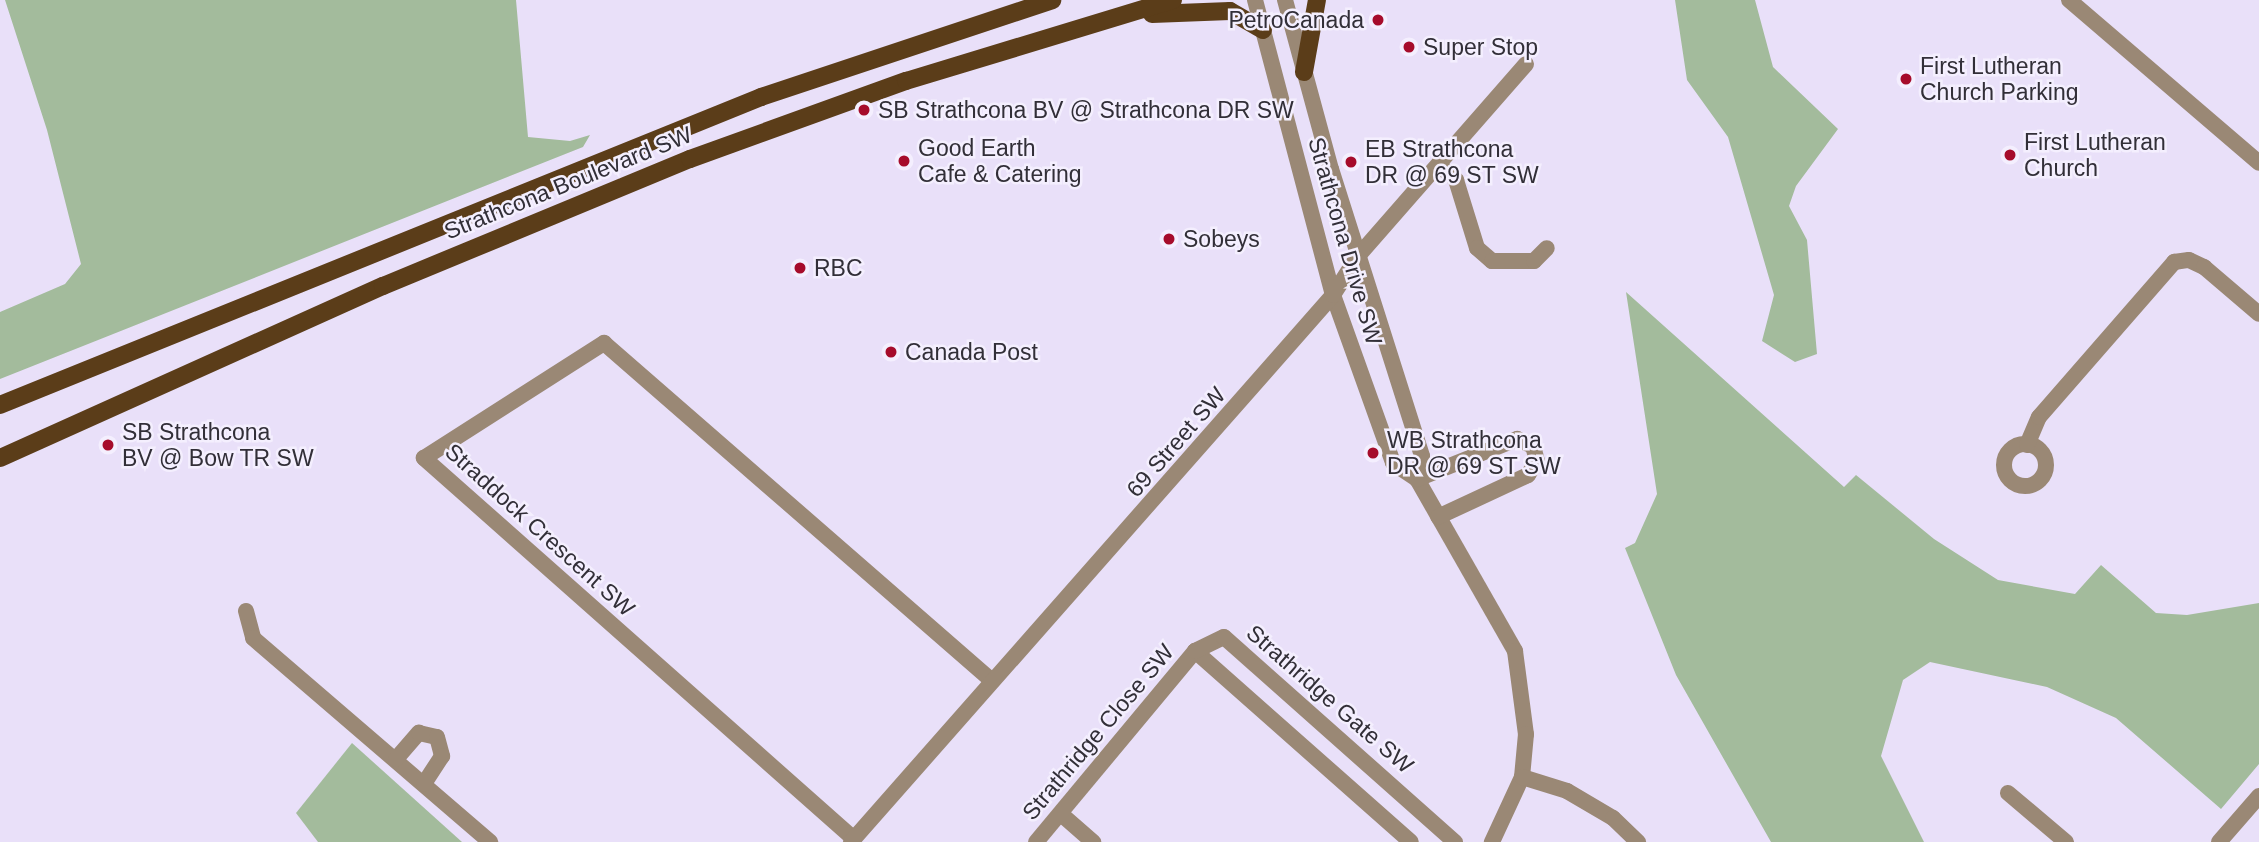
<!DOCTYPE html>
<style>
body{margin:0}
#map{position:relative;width:2259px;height:842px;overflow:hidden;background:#e9e0f9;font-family:Arial,sans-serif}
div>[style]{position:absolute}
.green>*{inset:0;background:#a3bb9c}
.minor>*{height:16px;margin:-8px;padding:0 8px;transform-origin:8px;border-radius:8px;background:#9a8875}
.minor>.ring{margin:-8px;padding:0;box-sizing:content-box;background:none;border:16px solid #9a8875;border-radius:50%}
.major>*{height:18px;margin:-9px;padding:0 9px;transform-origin:9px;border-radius:9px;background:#5b3d19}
.dots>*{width:19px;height:19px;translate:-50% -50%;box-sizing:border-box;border:4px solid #f4effe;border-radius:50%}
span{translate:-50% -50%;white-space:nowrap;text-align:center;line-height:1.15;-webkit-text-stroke:5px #f4effe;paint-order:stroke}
.poi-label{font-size:23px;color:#322f38}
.right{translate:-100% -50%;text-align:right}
.left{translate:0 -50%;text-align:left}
.street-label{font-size:23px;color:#322f38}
</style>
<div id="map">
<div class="green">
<div style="clip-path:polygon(5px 0,516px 0,528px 137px,570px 141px,590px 135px,583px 147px,0 379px,0 312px,65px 284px,81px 264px,47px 130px)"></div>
<div style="clip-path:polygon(1675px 0,1755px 0,1773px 67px,1838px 129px,1796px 186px,1789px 206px,1807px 240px,1817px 354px,1795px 362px,1762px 341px,1774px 295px,1728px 137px,1687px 80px)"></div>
<div style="clip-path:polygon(1626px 292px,1844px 487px,1856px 475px,1934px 539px,1998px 580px,2075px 594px,2101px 565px,2156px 613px,2187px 615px,2259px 603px,2259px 764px,2221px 809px,2116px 718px,2047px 687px,1930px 662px,1903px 680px,1881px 756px,1924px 842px,1771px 842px,1676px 675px,1625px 548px,1635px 543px,1657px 494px)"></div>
<div style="clip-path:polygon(352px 743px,462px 842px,318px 842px,296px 813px)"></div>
</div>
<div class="minor">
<div style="left:1255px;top:0;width:305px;rotate:75.2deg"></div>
<div style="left:1333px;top:295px;width:178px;rotate:70.3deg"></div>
<div style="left:1393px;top:463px;width:29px;rotate:34deg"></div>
<div style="left:1417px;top:479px;width:198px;rotate:60.3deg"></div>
<div style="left:1515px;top:651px;width:84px;rotate:82.5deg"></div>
<div style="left:1526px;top:734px;width:43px;rotate:95.3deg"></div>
<div style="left:1522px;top:777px;width:72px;rotate:114.8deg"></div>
<div style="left:1285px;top:0;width:175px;rotate:74.8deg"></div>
<div style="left:1331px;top:169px;width:301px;rotate:72.4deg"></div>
<div style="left:1422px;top:456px;width:24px;rotate:102deg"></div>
<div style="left:2069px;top:0;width:250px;rotate:40.6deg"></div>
<div style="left:1439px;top:165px;width:23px;rotate:41deg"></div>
<div style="left:1456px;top:180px;width:71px;rotate:72.8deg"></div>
<div style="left:1477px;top:248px;width:20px;rotate:41deg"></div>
<div style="left:1492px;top:261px;width:42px"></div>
<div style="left:1534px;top:261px;width:18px;rotate:-45deg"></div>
<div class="ring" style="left:2004px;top:444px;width:26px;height:26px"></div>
<div style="left:2027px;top:445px;width:30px;rotate:-67deg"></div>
<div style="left:2039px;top:417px;width:206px;rotate:-48.9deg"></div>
<div style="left:2174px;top:262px;width:15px;rotate:-8deg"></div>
<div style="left:2189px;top:260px;width:17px;rotate:25deg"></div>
<div style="left:2204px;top:267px;width:72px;rotate:40.5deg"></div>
<div style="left:1417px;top:479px;width:108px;rotate:-21.8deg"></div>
<div style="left:1517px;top:439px;width:17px;rotate:24deg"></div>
<div style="left:1533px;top:446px;width:16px;rotate:75deg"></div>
<div style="left:1537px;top:461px;width:17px;rotate:123deg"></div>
<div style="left:1528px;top:475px;width:99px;rotate:155deg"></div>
<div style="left:246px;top:611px;width:28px;rotate:75deg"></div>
<div style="left:253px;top:638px;width:313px;rotate:40.7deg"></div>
<div style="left:1195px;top:651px;width:288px;rotate:41.5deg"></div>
<div style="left:396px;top:759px;width:35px;rotate:-49deg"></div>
<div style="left:419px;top:733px;width:18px;rotate:13deg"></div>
<div style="left:437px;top:737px;width:20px;rotate:75deg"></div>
<div style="left:442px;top:756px;width:33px;rotate:123deg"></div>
<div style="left:1522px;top:777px;width:47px;rotate:17.3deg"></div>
<div style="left:1567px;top:791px;width:53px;rotate:30.4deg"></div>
<div style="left:1613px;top:818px;width:35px;rotate:44deg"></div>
<div style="left:2008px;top:793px;width:76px;rotate:40.2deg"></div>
<div style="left:1061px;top:814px;width:43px;rotate:41.2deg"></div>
<div style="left:854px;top:839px;width:575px;rotate:-138.46deg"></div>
<div style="left:424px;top:458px;width:214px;rotate:-32.6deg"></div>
<div style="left:604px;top:343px;width:512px;rotate:41.04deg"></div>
<div style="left:851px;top:842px;width:729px;rotate:-48.61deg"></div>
<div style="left:1333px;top:295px;width:46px;rotate:-57.3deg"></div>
<div style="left:1358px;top:256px;width:255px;rotate:-48.8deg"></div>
<div style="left:1036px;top:842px;width:249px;rotate:-50.2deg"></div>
<div style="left:1195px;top:651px;width:32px;rotate:-26deg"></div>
<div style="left:1224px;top:637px;width:309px;rotate:41.6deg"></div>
<div style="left:2219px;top:842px;width:61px;rotate:-49deg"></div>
</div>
<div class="major">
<div style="left:1152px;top:14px;width:78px;rotate:-2.2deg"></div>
<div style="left:1230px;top:11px;width:38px;rotate:30deg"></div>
<div style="left:1304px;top:72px;width:73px;rotate:-79.8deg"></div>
<div style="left:0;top:405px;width:821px;rotate:-22.03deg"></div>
<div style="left:761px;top:97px;width:307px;rotate:-18.4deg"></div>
<div style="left:0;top:458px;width:420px;rotate:-24.2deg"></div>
<div style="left:383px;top:286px;width:332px;rotate:-22.5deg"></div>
<div style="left:690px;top:159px;width:230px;rotate:-19.9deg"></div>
<div style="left:906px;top:81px;width:279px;rotate:-16.9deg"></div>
</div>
<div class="dots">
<div style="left:1378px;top:20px;background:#a60c2b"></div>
<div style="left:1409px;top:47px;background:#a60c2b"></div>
<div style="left:1906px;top:79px;background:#a60c2b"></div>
<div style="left:864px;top:110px;background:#a60c2b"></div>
<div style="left:2010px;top:155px;background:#a60c2b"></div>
<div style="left:904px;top:161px;background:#a60c2b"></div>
<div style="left:1351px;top:162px;background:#a60c2b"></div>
<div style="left:1169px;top:239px;background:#a60c2b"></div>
<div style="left:800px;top:268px;background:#a60c2b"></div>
<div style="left:891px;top:352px;background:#a60c2b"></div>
<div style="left:108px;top:445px;background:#a60c2b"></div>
<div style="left:1373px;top:453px;background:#a60c2b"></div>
</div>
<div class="poi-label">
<span class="right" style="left:1364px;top:20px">PetroCanada</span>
<span class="left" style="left:1423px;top:47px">Super Stop</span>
<span class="left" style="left:1920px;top:79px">First Lutheran<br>Church Parking</span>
<span class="left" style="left:878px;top:110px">SB Strathcona BV @ Strathcona DR SW</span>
<span class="left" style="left:2024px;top:155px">First Lutheran<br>Church</span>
<span class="left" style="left:918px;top:161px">Good Earth<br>Cafe &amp; Catering</span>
<span class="left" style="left:1365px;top:162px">EB Strathcona<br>DR @ 69 ST SW</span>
<span class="left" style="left:1183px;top:239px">Sobeys</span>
<span class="left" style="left:814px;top:268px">RBC</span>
<span class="left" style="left:905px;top:352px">Canada Post</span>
<span class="left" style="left:122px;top:445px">SB Strathcona<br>BV @ Bow TR SW</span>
<span class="left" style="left:1387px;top:453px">WB Strathcona<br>DR @ 69 ST SW</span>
</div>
<div class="street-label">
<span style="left:568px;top:183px;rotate:-22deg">Strathcona Boulevard SW</span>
<span style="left:1345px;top:241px;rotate:74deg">Strathcona Drive SW</span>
<span style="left:1176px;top:442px;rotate:-49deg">69 Street SW</span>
<span style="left:540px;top:530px;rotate:42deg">Straddock Crescent SW</span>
<span style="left:1330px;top:699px;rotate:41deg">Strathridge Gate SW</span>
<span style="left:1098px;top:732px;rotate:-50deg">Strathridge Close SW</span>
</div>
</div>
